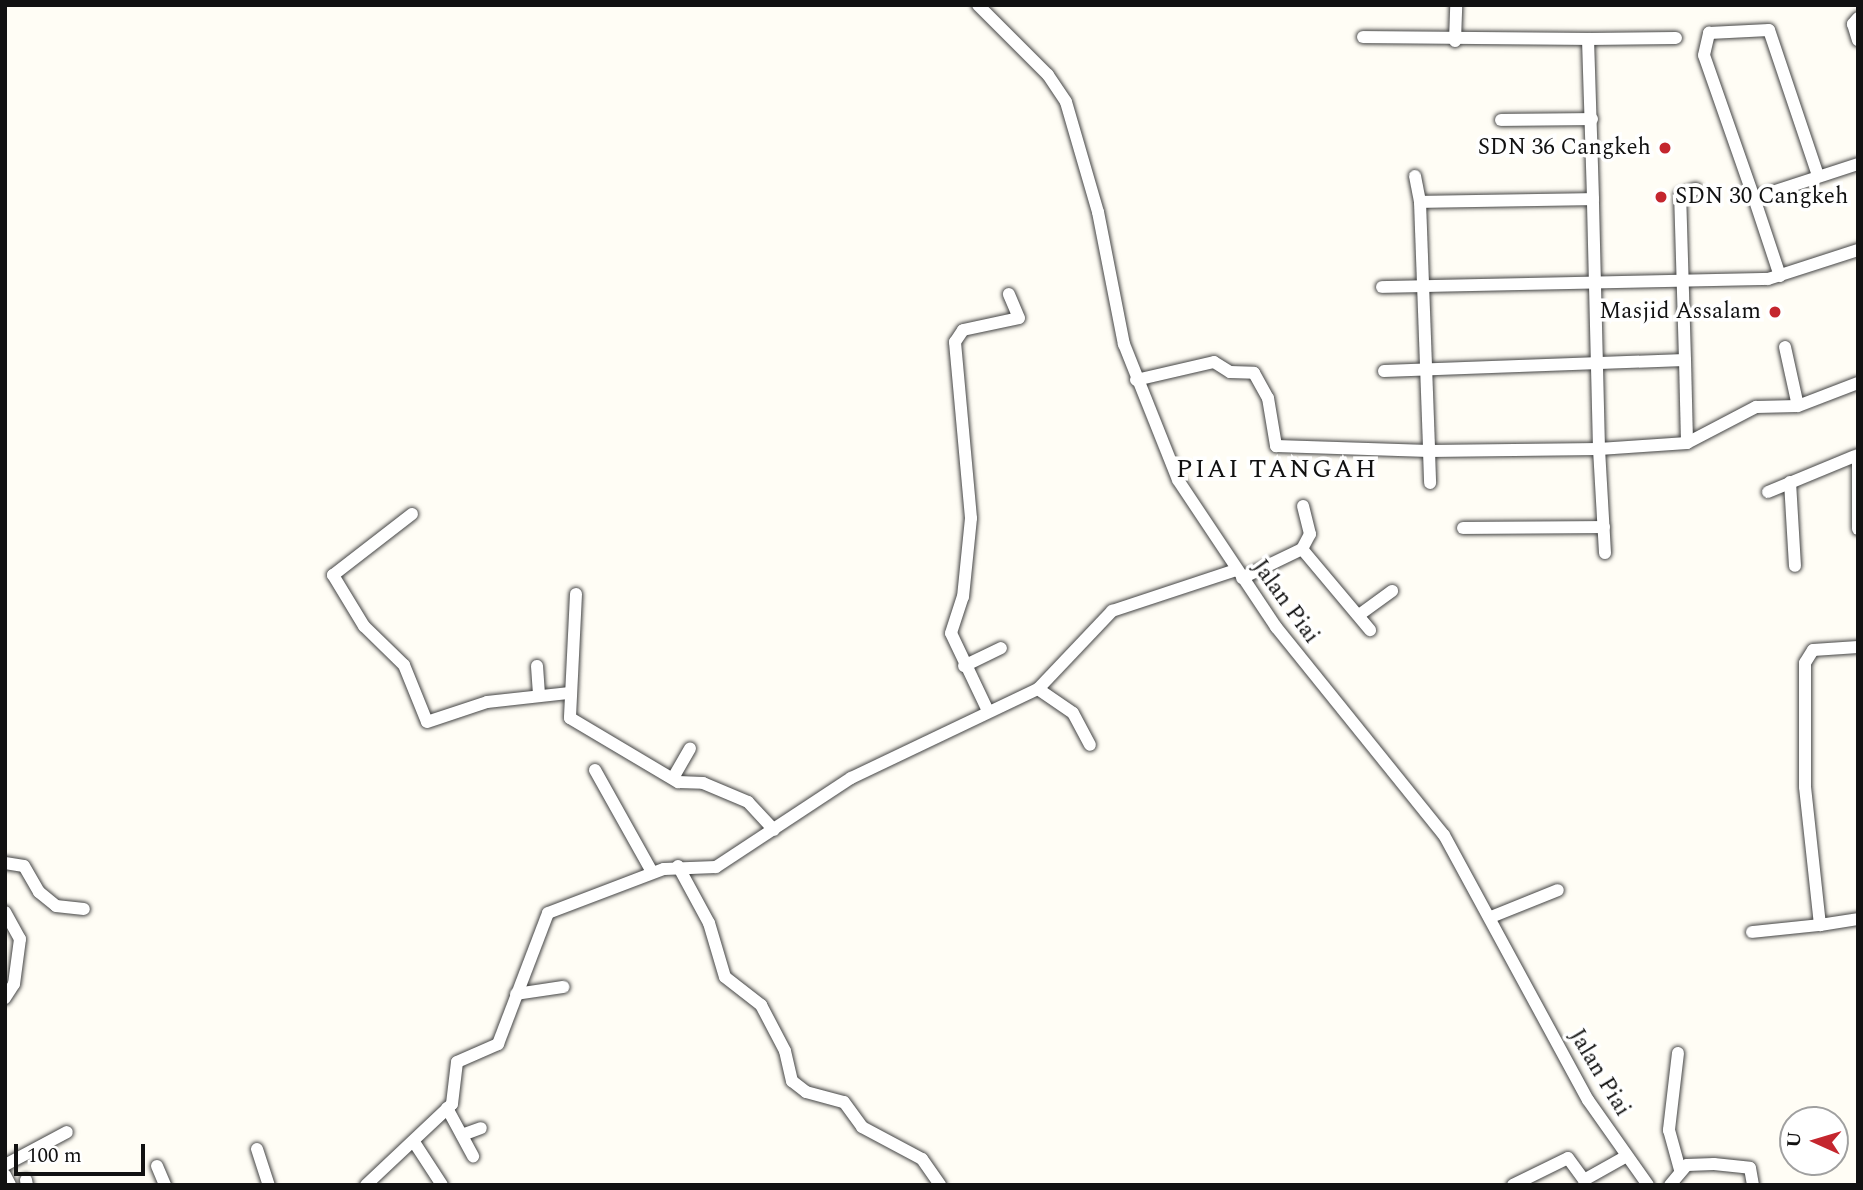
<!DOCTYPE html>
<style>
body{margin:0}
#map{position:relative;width:1863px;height:1190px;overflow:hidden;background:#fffdf5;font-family:Spectral,serif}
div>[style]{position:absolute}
.roads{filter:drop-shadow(0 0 2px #444) drop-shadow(0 0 2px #444)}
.minor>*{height:12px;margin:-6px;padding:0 6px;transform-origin:6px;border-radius:6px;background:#fff}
.dots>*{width:19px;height:19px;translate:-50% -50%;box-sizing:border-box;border:4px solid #fff;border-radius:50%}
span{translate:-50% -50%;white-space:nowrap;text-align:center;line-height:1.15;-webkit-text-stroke:7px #fff;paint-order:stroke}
.poi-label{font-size:23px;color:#111}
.right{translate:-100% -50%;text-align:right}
.left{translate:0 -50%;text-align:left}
.street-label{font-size:23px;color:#111}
.quarter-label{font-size:26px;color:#111;letter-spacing:2px}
.frame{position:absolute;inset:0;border:7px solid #111;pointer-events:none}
.north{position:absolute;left:1779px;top:1106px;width:70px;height:70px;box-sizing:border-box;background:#fff;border:2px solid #a0a0a0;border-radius:50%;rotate:274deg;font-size:19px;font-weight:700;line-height:28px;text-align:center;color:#111}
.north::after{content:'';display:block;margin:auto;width:24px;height:32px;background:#c4262e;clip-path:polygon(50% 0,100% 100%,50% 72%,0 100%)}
.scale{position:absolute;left:14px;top:1144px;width:131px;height:32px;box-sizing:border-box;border:4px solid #111;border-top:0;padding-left:9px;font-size:21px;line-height:24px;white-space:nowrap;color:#111;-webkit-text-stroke:5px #fff;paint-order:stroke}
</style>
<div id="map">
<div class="roads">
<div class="minor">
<div style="left:978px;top:5px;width:99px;rotate:45deg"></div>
<div style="left:1048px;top:75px;width:32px;rotate:56deg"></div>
<div style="left:1066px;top:102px;width:115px;rotate:73.8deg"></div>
<div style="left:1098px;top:212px;width:135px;rotate:78.9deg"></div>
<div style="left:1124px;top:344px;width:146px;rotate:68.3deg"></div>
<div style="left:1178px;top:480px;width:177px;rotate:56.3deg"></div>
<div style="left:1276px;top:627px;width:267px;rotate:51.1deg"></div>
<div style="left:1444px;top:835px;width:302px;rotate:61.5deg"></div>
<div style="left:1588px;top:1100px;width:104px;rotate:54.8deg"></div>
<div style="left:1858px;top:18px;width:8px;rotate:130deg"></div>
<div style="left:1853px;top:24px;width:17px;rotate:73deg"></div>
<div style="left:1363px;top:37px;width:225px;rotate:0.5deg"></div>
<div style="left:1588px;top:39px;width:160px;rotate:88.2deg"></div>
<div style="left:1588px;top:39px;width:88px;rotate:-0.7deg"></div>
<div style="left:1455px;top:41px;width:36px;rotate:-88deg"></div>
<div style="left:1501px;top:120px;width:91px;rotate:-0.6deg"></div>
<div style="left:1415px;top:176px;width:26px;rotate:79deg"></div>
<div style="left:1754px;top:198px;width:151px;rotate:-109.3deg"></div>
<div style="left:1704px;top:55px;width:23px;rotate:-77deg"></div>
<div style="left:1709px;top:33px;width:60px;rotate:-2.9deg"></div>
<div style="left:1769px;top:30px;width:154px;rotate:71.4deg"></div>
<div style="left:1780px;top:276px;width:82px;rotate:-108.4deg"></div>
<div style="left:1754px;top:198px;width:109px;rotate:-18.1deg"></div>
<div style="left:1382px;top:287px;width:386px;rotate:-1.2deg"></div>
<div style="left:1768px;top:279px;width:95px;rotate:-17.9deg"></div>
<div style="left:1785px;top:347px;width:60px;rotate:77.6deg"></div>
<div style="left:1685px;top:360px;width:165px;rotate:-91.7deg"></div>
<div style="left:1680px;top:195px;width:17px;rotate:-21deg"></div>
<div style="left:1384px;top:371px;width:301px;rotate:-2.1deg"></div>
<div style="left:1685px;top:360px;width:83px;rotate:88.6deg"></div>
<div style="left:1136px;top:380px;width:80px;rotate:-13deg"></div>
<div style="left:1214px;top:362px;width:19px;rotate:32deg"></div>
<div style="left:1230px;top:372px;width:24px;rotate:2deg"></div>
<div style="left:1254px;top:373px;width:29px;rotate:61deg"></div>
<div style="left:1268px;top:398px;width:49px;rotate:80.5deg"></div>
<div style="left:1276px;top:446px;width:153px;rotate:1.9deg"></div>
<div style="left:1429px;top:451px;width:32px;rotate:88deg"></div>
<div style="left:1858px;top:455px;width:74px;rotate:90deg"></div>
<div style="left:1790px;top:482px;width:84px;rotate:86.6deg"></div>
<div style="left:1768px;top:492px;width:94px;rotate:-22.5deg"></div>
<div style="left:1303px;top:506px;width:29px;rotate:76deg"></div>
<div style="left:1310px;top:534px;width:17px;rotate:118deg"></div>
<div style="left:1302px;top:549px;width:106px;rotate:50deg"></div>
<div style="left:412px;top:514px;width:100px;rotate:142.3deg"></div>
<div style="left:333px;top:575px;width:60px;rotate:58.7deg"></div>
<div style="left:364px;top:626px;width:56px;rotate:44.3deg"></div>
<div style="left:404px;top:665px;width:61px;rotate:68deg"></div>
<div style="left:427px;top:722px;width:63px;rotate:-18.4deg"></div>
<div style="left:487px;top:702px;width:81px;rotate:-6.3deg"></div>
<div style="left:1463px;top:528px;width:141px;rotate:-0.4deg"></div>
<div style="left:1605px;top:553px;width:104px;rotate:-93.3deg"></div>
<div style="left:1599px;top:449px;width:250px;rotate:-91.4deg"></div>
<div style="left:1593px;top:199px;width:173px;rotate:179deg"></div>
<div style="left:1420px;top:202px;width:249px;rotate:87.9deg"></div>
<div style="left:1429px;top:451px;width:170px;rotate:-0.7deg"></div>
<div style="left:1599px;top:449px;width:88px;rotate:-3.9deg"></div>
<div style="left:1687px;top:443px;width:78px;rotate:-27.6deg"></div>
<div style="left:1756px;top:407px;width:42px;rotate:-1.4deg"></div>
<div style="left:1798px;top:406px;width:64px;rotate:-21deg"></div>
<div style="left:1242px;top:578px;width:67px;rotate:-25.8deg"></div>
<div style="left:576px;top:594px;width:124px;rotate:92.8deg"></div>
<div style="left:570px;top:718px;width:126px;rotate:30.7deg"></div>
<div style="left:678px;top:782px;width:25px;rotate:2deg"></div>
<div style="left:703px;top:783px;width:49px;rotate:22.9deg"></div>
<div style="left:748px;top:802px;width:38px;rotate:47deg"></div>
<div style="left:1359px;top:615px;width:41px;rotate:-36deg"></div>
<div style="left:1858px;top:647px;width:45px;rotate:176.2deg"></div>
<div style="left:1813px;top:650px;width:15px;rotate:122deg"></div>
<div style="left:1805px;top:663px;width:124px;rotate:90deg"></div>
<div style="left:1805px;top:787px;width:139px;rotate:83.8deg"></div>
<div style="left:1820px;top:925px;width:38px;rotate:-9deg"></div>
<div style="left:537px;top:666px;width:28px;rotate:86deg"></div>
<div style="left:964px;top:666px;width:41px;rotate:-25.9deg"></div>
<div style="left:1038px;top:689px;width:42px;rotate:34.4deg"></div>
<div style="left:1073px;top:713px;width:36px;rotate:62deg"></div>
<div style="left:988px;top:711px;width:86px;rotate:-115.4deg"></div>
<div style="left:951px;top:633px;width:38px;rotate:-72deg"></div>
<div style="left:963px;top:597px;width:79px;rotate:-84.2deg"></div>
<div style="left:971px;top:518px;width:177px;rotate:-95.2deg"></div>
<div style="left:955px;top:342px;width:14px;rotate:-56deg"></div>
<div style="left:963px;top:330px;width:57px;rotate:-12.1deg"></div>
<div style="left:1019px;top:318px;width:26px;rotate:-113deg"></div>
<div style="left:595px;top:770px;width:117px;rotate:60.8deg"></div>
<div style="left:673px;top:778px;width:34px;rotate:-60deg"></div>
<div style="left:5px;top:863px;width:19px;rotate:9deg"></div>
<div style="left:24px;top:866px;width:30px;rotate:60deg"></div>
<div style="left:39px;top:892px;width:22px;rotate:39deg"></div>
<div style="left:56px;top:906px;width:28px;rotate:6deg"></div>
<div style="left:678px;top:866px;width:65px;rotate:61.5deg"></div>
<div style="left:709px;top:923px;width:56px;rotate:73.5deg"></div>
<div style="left:725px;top:977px;width:46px;rotate:37.9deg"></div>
<div style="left:761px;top:1005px;width:52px;rotate:62.4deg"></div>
<div style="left:785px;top:1051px;width:31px;rotate:77deg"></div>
<div style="left:792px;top:1081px;width:18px;rotate:38deg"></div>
<div style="left:806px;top:1092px;width:39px;rotate:15deg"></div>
<div style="left:844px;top:1102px;width:31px;rotate:54deg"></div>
<div style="left:862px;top:1127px;width:68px;rotate:28.1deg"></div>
<div style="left:922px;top:1159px;width:32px;rotate:55deg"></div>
<div style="left:5px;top:912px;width:31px;rotate:61deg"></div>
<div style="left:20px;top:939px;width:45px;rotate:97.6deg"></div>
<div style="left:14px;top:984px;width:17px;rotate:123deg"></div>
<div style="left:1491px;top:917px;width:72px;rotate:-21.9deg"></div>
<div style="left:1752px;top:932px;width:68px;rotate:-5.9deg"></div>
<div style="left:516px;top:994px;width:48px;rotate:-8.5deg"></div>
<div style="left:1678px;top:1053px;width:78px;rotate:96.7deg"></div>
<div style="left:1669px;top:1130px;width:41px;rotate:74.6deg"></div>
<div style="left:447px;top:1108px;width:55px;rotate:61.6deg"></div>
<div style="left:462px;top:1135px;width:20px;rotate:-20deg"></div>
<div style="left:414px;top:1142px;width:51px;rotate:56.9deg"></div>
<div style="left:257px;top:1149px;width:38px;rotate:72deg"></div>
<div style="left:5px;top:1165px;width:70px;rotate:-28deg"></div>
<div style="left:157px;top:1166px;width:21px;rotate:67deg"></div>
<div style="left:5px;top:1175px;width:11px;rotate:63deg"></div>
<div style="left:26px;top:1180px;width:5px;rotate:79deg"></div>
<div style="left:366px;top:1185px;width:118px;rotate:-43.3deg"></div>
<div style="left:452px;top:1104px;width:42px;rotate:-83.2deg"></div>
<div style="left:457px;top:1062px;width:45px;rotate:-23.7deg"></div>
<div style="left:498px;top:1044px;width:140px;rotate:-69.1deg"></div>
<div style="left:548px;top:913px;width:124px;rotate:-20.8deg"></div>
<div style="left:664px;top:869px;width:52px;rotate:-2.2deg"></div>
<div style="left:716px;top:867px;width:162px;rotate:-33.4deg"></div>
<div style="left:851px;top:778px;width:207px;rotate:-25.5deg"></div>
<div style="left:1038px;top:689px;width:108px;rotate:-46.5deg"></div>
<div style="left:1112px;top:611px;width:131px;rotate:-18.3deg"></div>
<div style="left:1513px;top:1185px;width:61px;rotate:-26.1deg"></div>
<div style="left:1568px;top:1158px;width:27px;rotate:54deg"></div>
<div style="left:1584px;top:1180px;width:47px;rotate:-29.3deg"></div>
<div style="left:1670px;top:1185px;width:26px;rotate:-50deg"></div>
<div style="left:1687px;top:1165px;width:27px;rotate:-2deg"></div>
<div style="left:1714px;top:1164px;width:36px;rotate:6deg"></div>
<div style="left:1750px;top:1168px;width:17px;rotate:80deg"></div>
</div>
</div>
<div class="dots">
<div style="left:1665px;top:148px;background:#c4262e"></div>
<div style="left:1661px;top:197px;background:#c4262e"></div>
<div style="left:1775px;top:312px;background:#c4262e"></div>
</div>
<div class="poi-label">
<span class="right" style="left:1651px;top:148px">SDN 36 Cangkeh</span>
<span class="left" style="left:1675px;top:197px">SDN 30 Cangkeh</span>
<span class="right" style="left:1761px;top:312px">Masjid Assalam</span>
</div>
<div class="street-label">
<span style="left:1285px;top:602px;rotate:54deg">Jalan Piai</span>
<span style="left:1599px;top:1073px;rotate:59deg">Jalan Piai</span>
</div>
<div class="quarter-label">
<span style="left:1277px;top:470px">PIAI TANGAH</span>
</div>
<div class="frame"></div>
<div class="north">U</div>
<div class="scale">100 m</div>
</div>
